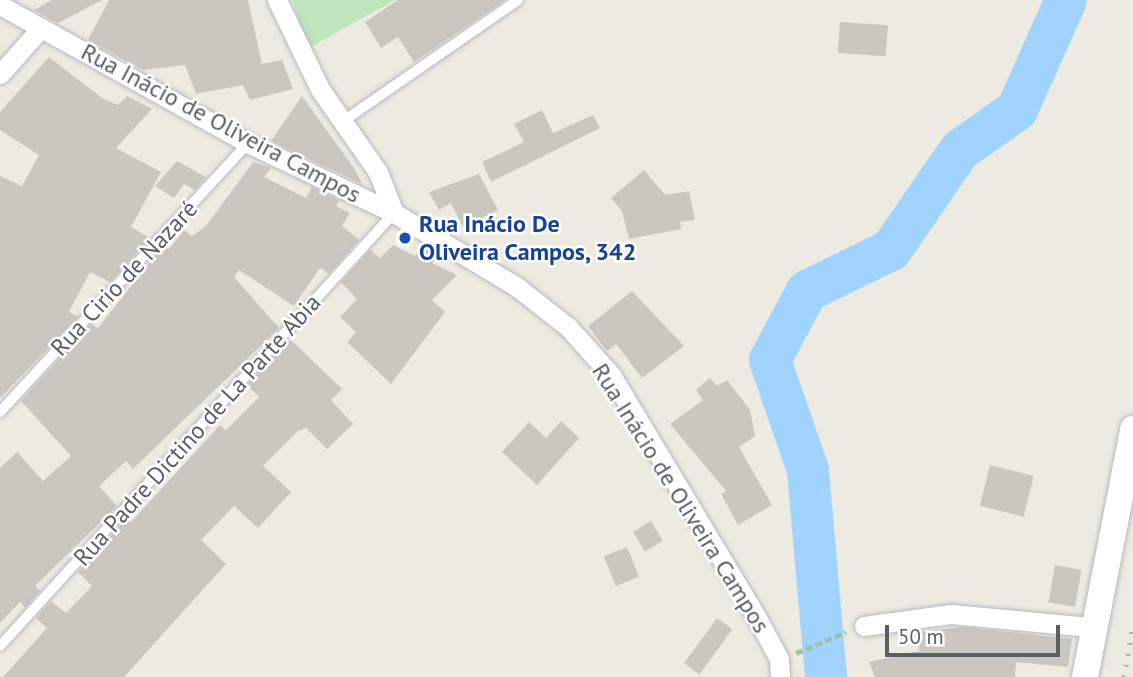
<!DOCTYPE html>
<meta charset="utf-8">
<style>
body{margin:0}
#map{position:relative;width:1133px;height:677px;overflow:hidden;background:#edebe1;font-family:"PT Sans",sans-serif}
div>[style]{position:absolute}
.green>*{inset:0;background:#bde6bd}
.river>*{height:42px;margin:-21px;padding:0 21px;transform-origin:21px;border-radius:21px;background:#a0d4ff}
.building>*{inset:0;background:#cac7c1;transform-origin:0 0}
.path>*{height:4.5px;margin-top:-2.25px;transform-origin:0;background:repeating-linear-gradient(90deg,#96c7a4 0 7px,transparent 0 10.5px)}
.roads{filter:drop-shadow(0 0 2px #b7b9be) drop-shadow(0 0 2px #b7b9be)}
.lane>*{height:10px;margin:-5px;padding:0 5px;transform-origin:5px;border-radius:5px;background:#fff}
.street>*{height:19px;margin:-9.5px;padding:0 9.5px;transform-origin:9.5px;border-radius:9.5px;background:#fff}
.secondary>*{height:26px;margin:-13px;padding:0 13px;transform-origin:13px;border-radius:13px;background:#fff}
.rail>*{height:5px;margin-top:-2.5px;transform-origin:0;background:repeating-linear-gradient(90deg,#b3b4b4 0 2px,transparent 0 11px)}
.dots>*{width:19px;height:19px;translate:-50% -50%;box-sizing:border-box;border:4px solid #fff;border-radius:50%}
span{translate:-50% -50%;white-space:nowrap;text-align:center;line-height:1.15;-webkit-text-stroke:5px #fff;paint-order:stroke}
.street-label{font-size:24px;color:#5a5e63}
.transit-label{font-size:24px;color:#164399;font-weight:700}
.left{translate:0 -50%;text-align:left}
.scale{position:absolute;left:885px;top:625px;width:175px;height:32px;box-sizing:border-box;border:4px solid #5a5e63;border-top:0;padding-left:9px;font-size:21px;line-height:24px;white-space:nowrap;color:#5a5e63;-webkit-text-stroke:5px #fff;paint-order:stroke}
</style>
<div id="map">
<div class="green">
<div style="clip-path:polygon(293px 0,395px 0,307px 49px)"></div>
</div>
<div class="river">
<div style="left:826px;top:677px;width:208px;rotate:-95deg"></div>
<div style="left:808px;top:470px;width:116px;rotate:-109.1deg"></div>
<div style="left:770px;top:360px;width:78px;rotate:-61.8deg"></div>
<div style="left:807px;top:291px;width:93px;rotate:-26deg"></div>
<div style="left:891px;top:250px;width:121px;rotate:-55.4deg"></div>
<div style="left:960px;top:150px;width:70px;rotate:-35.1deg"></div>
<div style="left:1017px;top:110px;width:120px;rotate:-66deg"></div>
</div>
<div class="building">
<div style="clip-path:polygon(52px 0,102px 0,58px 23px,34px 10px)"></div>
<div style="clip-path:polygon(109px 0,248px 0,262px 64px,282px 60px,293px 89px,250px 100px,243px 85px,196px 94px,185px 65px,143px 70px,88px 40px)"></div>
<div style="clip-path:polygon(398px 0,505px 0,414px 62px,398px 37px,381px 48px,365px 22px)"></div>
<div style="left:840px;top:22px;width:48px;height:31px;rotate:4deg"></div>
<div style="clip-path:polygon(49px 57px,102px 98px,118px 105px,127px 96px,152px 109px,116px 148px,161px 172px,131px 227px,150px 238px,110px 282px,90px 272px,69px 312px,78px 317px,0 398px,0 176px,22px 186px,39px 155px,0 130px,0 112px)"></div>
<div style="clip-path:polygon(302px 96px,356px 171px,362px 184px,271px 141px)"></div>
<div style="clip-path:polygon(542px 110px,553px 133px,593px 115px,600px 128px,491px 182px,482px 162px,524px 142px,514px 124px)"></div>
<div style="clip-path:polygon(177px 161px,206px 177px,195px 190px,184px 184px,174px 198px,155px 186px)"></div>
<div style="clip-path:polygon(253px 162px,271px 168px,264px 177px,306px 198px,312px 187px,339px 200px,336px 206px,350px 213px,342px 226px,359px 240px,329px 274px,320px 268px,294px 306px,239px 270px,234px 277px,279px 328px,133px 469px,126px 461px,99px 486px,117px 506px,35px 586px,40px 591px,25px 608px,20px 602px,0 623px,0 468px,17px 452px,43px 481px,71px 456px,21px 401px,91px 324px,98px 328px,163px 246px,169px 249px,184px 230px,192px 236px,206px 226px)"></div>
<div style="clip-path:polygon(644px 170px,665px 195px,689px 191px,695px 220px,680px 222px,681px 229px,629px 239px,622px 211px,611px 198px)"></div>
<div style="clip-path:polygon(479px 174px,498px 210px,463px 227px,451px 203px,439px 210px,429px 192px)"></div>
<div style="clip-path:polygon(393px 245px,415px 256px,422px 247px,439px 255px,432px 263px,457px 275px,432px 300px,445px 312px,391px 384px,347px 342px,356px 332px,340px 317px,357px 299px,341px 282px,370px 250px,380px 258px)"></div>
<div style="clip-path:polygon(632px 291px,684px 346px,642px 378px,616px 344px,607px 351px,588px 326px)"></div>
<div style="clip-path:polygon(290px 339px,342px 389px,331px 400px,353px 424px,327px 449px,306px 428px,298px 431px,263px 466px,291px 492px,258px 528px,234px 506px,201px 540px,226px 564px,124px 677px,3px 677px,47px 628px,36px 618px,51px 601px,66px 613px,92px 586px,78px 572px,127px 518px,131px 522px,220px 425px,226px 430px,259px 397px,247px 385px)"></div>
<div style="clip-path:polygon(710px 378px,717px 386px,727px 380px,750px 410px,755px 436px,739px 447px,772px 505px,738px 525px,721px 494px,726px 491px,670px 424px,703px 400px,696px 390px)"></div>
<div style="clip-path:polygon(561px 421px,579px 438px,537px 485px,502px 452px,529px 422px,546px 438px)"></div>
<div style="left:990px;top:465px;width:45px;height:42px;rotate:14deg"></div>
<div style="left:651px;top:521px;width:23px;height:21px;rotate:59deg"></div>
<div style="left:627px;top:547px;width:32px;height:25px;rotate:68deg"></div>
<div style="left:1055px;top:565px;width:27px;height:38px;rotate:10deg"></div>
<div style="left:717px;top:618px;width:19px;height:56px;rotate:36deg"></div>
<div style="clip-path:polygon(962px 627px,1072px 639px,1068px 667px,1016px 662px,1015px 677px,875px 677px,869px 662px,919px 651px,917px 632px)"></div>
</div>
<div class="path">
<div style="left:796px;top:653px;width:54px;rotate:-22.8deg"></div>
</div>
<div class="roads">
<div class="lane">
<div style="left:342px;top:122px;width:214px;rotate:-34.7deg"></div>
<div style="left:0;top:412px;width:366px;rotate:-47.3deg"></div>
<div style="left:0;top:646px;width:585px;rotate:-47.7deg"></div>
</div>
<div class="street">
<div style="left:277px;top:0;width:99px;rotate:64.2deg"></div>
<div style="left:320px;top:89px;width:101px;rotate:55.1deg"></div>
<div style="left:378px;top:172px;width:44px;rotate:68.7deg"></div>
<div style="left:0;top:5px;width:284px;rotate:29.1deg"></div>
<div style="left:248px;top:143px;width:162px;rotate:25.6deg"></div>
<div style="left:394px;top:213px;width:144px;rotate:31deg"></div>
<div style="left:517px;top:287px;width:65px;rotate:38.1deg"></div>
<div style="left:568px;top:327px;width:64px;rotate:48.1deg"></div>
<div style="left:611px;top:375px;width:286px;rotate:59deg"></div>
<div style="left:758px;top:620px;width:44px;rotate:61.7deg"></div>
<div style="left:779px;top:659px;width:18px;rotate:87deg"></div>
<div style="left:0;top:74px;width:62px;rotate:-48.3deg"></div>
<div style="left:864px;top:626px;width:88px;rotate:-7.9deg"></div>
<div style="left:951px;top:614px;width:140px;rotate:5.3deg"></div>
</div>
<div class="secondary">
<div style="left:1085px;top:677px;width:253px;rotate:-79deg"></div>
</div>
</div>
<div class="rail">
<div style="left:1124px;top:677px;width:53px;rotate:-80.2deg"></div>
</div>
<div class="dots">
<div style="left:405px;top:238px;background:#1a4fb4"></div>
</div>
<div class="street-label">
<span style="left:221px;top:123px;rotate:28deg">Rua Inácio de Oliveira Campos</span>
<span style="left:124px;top:278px;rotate:-47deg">Rua Cirio de Nazaré</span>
<span style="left:197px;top:430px;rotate:-48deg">Rua Padre Dictino de La Parte Abia</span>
<span style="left:681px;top:498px;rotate:58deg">Rua Inácio de Oliveira Campos</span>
</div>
<div class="transit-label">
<span class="left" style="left:419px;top:238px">Rua Inácio De<br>Oliveira Campos, 342</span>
</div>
<div class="scale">50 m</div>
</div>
